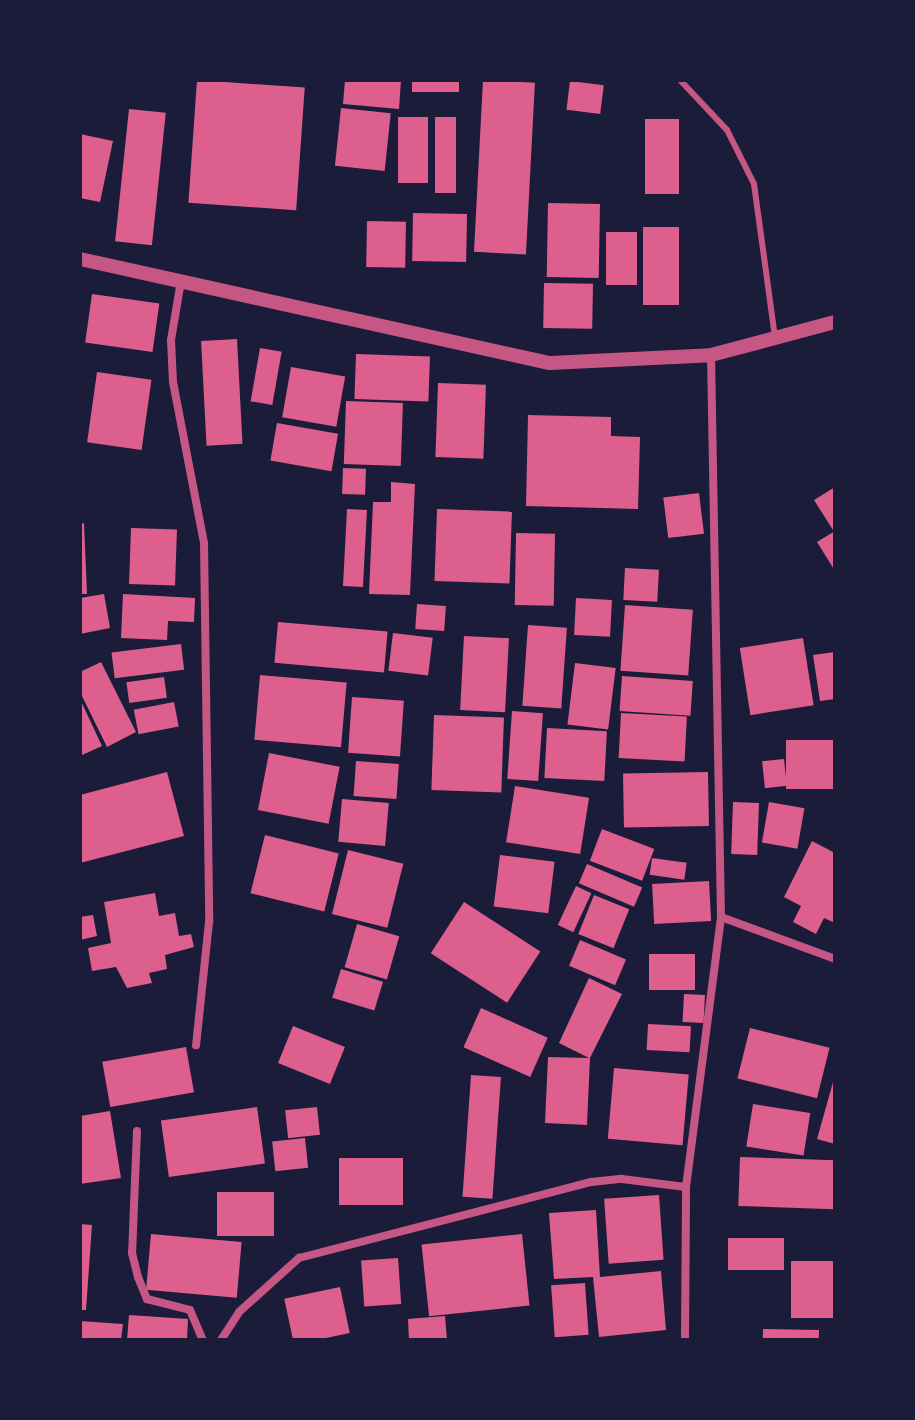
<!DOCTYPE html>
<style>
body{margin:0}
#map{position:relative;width:915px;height:1420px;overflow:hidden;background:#1b1b3a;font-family:Helvetica,sans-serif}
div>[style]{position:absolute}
.building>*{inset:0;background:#dd5f8e;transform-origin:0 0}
.service>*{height:6px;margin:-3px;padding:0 3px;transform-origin:3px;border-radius:3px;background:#c65784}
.minor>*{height:8px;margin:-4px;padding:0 4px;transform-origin:4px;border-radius:4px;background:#c65784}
.tertiary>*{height:14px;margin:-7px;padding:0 7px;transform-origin:7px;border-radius:7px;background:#c65784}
span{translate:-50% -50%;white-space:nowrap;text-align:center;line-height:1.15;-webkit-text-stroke:8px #1b1b3a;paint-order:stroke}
.frame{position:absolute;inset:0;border:82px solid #1b1b3a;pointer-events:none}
</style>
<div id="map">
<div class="building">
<div style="left:197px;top:80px;width:108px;height:123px;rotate:4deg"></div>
<div style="clip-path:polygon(345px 80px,401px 80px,399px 109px,343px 104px)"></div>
<div style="left:412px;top:80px;width:47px;height:12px"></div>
<div style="left:483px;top:80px;width:52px;height:172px;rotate:3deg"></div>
<div style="left:570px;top:81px;width:34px;height:29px;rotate:7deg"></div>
<div style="left:341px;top:108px;width:50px;height:58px;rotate:6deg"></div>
<div style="left:129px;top:109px;width:37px;height:133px;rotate:6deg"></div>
<div style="left:398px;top:117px;width:30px;height:66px"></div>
<div style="left:435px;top:117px;width:21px;height:76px"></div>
<div style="left:645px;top:119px;width:34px;height:75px"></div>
<div style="clip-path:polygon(80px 134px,113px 141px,100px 202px,80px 198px)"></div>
<div style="left:548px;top:203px;width:52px;height:74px;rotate:1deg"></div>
<div style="left:413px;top:213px;width:54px;height:48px;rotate:1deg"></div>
<div style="left:367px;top:221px;width:39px;height:46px;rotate:1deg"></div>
<div style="left:643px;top:227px;width:36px;height:78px"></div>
<div style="left:606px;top:232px;width:31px;height:53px"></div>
<div style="left:544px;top:283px;width:49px;height:45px;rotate:1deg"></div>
<div style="left:92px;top:294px;width:68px;height:49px;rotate:8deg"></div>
<div style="left:237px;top:339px;width:105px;height:36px;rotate:87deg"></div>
<div style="left:260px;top:348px;width:22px;height:54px;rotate:10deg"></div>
<div style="left:356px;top:354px;width:74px;height:45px;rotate:2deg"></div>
<div style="left:291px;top:367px;width:55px;height:51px;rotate:10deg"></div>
<div style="left:97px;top:372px;width:55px;height:71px;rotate:8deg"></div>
<div style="left:438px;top:383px;width:48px;height:74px;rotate:2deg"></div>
<div style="left:346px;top:401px;width:57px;height:63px;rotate:2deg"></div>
<div style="clip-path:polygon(528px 415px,611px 417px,611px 436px,640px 437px,638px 509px,526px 506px)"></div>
<div style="left:277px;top:423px;width:62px;height:38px;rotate:10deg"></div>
<div style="left:343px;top:468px;width:23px;height:26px;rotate:2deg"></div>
<div style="clip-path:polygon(391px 482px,415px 484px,410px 595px,369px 594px,373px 502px,391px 502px)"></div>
<div style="clip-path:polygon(835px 487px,835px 529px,833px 530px,814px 500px)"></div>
<div style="left:699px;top:493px;width:41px;height:36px;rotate:83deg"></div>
<div style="left:347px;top:509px;width:20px;height:77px;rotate:3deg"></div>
<div style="left:437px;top:509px;width:75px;height:72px;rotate:2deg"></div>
<div style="clip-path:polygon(84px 523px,87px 594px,80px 594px,80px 524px)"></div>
<div style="left:131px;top:528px;width:46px;height:56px;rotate:2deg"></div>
<div style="clip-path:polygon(835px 531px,835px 571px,817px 542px)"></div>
<div style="left:516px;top:533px;width:39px;height:72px;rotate:1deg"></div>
<div style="left:625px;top:568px;width:34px;height:32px;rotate:3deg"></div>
<div style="clip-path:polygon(104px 594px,110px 628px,80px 634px,80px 598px)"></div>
<div style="clip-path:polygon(123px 594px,195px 598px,194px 622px,168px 621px,167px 640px,121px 638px)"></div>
<div style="left:576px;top:598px;width:36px;height:37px;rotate:3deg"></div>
<div style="left:417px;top:604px;width:29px;height:25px;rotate:4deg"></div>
<div style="left:625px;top:605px;width:68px;height:66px;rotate:4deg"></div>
<div style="left:278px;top:622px;width:110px;height:41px;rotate:5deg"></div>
<div style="left:528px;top:625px;width:39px;height:81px;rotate:4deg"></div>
<div style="left:393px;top:633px;width:40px;height:38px;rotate:7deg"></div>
<div style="left:464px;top:636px;width:45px;height:74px;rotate:3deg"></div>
<div style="left:803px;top:638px;width:68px;height:64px;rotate:81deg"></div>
<div style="left:181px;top:644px;width:26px;height:70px;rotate:83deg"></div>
<div style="clip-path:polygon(835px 652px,835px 699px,820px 701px,813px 655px)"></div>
<div style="clip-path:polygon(101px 662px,136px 732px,107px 747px,80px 692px,80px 672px)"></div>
<div style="left:575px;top:663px;width:41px;height:62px;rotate:7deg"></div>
<div style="left:260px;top:675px;width:87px;height:65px;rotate:5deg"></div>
<div style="left:622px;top:676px;width:71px;height:35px;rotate:4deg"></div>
<div style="left:164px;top:677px;width:21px;height:38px;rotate:82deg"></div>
<div style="left:352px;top:697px;width:52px;height:56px;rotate:4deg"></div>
<div style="clip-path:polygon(80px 699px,102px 746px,80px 756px)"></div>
<div style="left:174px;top:702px;width:25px;height:41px;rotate:79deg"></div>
<div style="left:512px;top:711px;width:31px;height:68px;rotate:4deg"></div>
<div style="left:621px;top:713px;width:66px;height:45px;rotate:3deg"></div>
<div style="left:434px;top:715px;width:70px;height:75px;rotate:2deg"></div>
<div style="left:547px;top:728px;width:60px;height:50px;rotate:3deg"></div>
<div style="left:835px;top:740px;width:49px;height:49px;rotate:90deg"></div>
<div style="left:269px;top:753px;width:72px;height:58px;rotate:11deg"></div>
<div style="left:784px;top:759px;width:27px;height:22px;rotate:84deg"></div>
<div style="left:356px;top:761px;width:43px;height:35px;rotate:4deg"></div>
<div style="clip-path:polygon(167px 772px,184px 836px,80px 863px,80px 795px)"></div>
<div style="left:708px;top:772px;width:54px;height:85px;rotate:89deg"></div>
<div style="left:515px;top:786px;width:75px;height:57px;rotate:9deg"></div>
<div style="left:342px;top:799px;width:47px;height:43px;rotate:5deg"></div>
<div style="left:733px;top:802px;width:26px;height:52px;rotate:2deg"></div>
<div style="left:769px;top:802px;width:36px;height:41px;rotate:10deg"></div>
<div style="left:602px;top:829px;width:56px;height:34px;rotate:21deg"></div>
<div style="left:265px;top:835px;width:76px;height:60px;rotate:14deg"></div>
<div style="clip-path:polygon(812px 841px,835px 853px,835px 923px,824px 918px,816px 934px,793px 922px,801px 906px,784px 897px)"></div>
<div style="left:348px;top:850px;width:57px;height:66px;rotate:14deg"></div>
<div style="left:500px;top:855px;width:55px;height:52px;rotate:7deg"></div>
<div style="left:652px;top:858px;width:35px;height:17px;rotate:8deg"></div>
<div style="left:587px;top:864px;width:60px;height:21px;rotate:23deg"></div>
<div style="left:709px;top:881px;width:40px;height:57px;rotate:87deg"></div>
<div style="left:576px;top:886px;width:17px;height:43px;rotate:25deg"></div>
<div style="clip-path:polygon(155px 893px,159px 916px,175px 913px,179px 936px,191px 934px,194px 947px,165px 955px,167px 969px,149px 973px,152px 983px,127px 988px,116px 967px,92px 971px,88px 948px,111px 943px,104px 902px)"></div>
<div style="left:594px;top:895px;width:38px;height:42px;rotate:22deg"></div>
<div style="left:464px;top:902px;width:91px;height:61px;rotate:33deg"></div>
<div style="clip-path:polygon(93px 915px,97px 936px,80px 940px,80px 917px)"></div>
<div style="left:357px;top:924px;width:44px;height:45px;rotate:16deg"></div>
<div style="left:580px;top:940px;width:50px;height:28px;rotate:23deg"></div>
<div style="left:649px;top:954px;width:46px;height:36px"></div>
<div style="left:341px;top:969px;width:44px;height:30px;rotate:17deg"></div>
<div style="clip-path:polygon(589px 978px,622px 994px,590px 1058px,587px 1125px,545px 1123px,548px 1057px,589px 1058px,559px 1043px)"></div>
<div style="left:684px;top:994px;width:21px;height:28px;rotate:3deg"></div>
<div style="left:481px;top:1008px;width:73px;height:43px;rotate:24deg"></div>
<div style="left:648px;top:1024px;width:43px;height:26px;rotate:3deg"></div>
<div style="left:293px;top:1026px;width:56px;height:40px;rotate:22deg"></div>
<div style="left:750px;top:1028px;width:82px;height:52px;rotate:14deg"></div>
<div style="left:186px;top:1047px;width:46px;height:85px;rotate:80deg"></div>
<div style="left:614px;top:1068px;width:75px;height:71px;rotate:5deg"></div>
<div style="left:471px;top:1075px;width:30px;height:122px;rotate:4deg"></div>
<div style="clip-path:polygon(835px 1075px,835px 1144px,817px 1139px)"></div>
<div style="left:753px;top:1104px;width:58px;height:43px;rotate:9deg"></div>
<div style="left:257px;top:1107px;width:57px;height:97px;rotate:82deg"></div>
<div style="left:317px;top:1107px;width:28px;height:32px;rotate:84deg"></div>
<div style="clip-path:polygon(110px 1111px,121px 1178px,80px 1184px,80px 1116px)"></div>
<div style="left:305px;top:1138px;width:30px;height:33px;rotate:84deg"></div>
<div style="left:740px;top:1157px;width:95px;height:49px;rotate:2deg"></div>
<div style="left:339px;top:1158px;width:64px;height:47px"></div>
<div style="left:217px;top:1192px;width:57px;height:44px"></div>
<div style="left:659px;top:1195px;width:65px;height:55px;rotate:86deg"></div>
<div style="clip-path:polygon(596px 1210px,600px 1277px,661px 1271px,666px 1330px,599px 1337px,593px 1277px,554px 1279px,549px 1213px)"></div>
<div style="clip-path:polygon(80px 1224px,92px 1225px,86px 1310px,80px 1310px)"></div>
<div style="left:151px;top:1234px;width:91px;height:56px;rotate:5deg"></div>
<div style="left:522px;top:1234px;width:72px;height:101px;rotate:84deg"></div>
<div style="left:728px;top:1238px;width:56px;height:32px"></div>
<div style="left:398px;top:1258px;width:46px;height:37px;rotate:86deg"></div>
<div style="left:835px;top:1261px;width:57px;height:44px;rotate:90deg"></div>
<div style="left:585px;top:1283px;width:52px;height:34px;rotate:86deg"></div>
<div style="left:340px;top:1287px;width:47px;height:57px;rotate:78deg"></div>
<div style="clip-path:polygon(129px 1315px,188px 1319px,187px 1340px,127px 1340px)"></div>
<div style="clip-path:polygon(445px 1316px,447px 1340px,409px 1340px,408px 1319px)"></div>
<div style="clip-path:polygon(80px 1321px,123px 1324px,121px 1340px,80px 1340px)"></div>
<div style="left:763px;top:1329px;width:56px;height:11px;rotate:1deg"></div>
</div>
<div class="service">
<div style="left:681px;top:81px;width:67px;rotate:46.8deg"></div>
<div style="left:727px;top:130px;width:60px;rotate:63.4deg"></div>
<div style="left:754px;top:184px;width:155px;rotate:82.2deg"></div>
</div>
<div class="minor">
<div style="left:181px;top:281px;width:60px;rotate:99.6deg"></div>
<div style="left:171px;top:340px;width:42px;rotate:87.3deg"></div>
<div style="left:173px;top:382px;width:164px;rotate:79.1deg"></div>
<div style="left:204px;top:543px;width:379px;rotate:89.2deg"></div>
<div style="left:209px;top:922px;width:124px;rotate:96deg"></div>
<div style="left:721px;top:917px;width:121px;rotate:20.2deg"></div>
<div style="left:137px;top:1131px;width:122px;rotate:92.3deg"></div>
<div style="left:132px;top:1253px;width:25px;rotate:76deg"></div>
<div style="left:138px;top:1277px;width:24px;rotate:68deg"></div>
<div style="left:147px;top:1299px;width:44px;rotate:14.3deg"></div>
<div style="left:190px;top:1310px;width:33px;rotate:67deg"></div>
<div style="left:221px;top:1340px;width:33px;rotate:-57deg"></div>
<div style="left:239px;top:1312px;width:81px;rotate:-42deg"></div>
<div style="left:299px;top:1258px;width:302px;rotate:-14.6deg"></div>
<div style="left:591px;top:1182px;width:31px;rotate:-6deg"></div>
<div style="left:622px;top:1179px;width:64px;rotate:7.1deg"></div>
<div style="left:685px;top:1340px;width:153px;rotate:-89.6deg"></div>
<div style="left:686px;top:1187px;width:272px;rotate:-82.6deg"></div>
<div style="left:721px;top:917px;width:562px;rotate:-91.02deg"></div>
</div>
<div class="tertiary">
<div style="left:80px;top:259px;width:481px;rotate:12.5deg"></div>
<div style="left:550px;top:363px;width:161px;rotate:-2.8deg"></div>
<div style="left:711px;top:355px;width:128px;rotate:-14.9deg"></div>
</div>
<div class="frame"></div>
</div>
